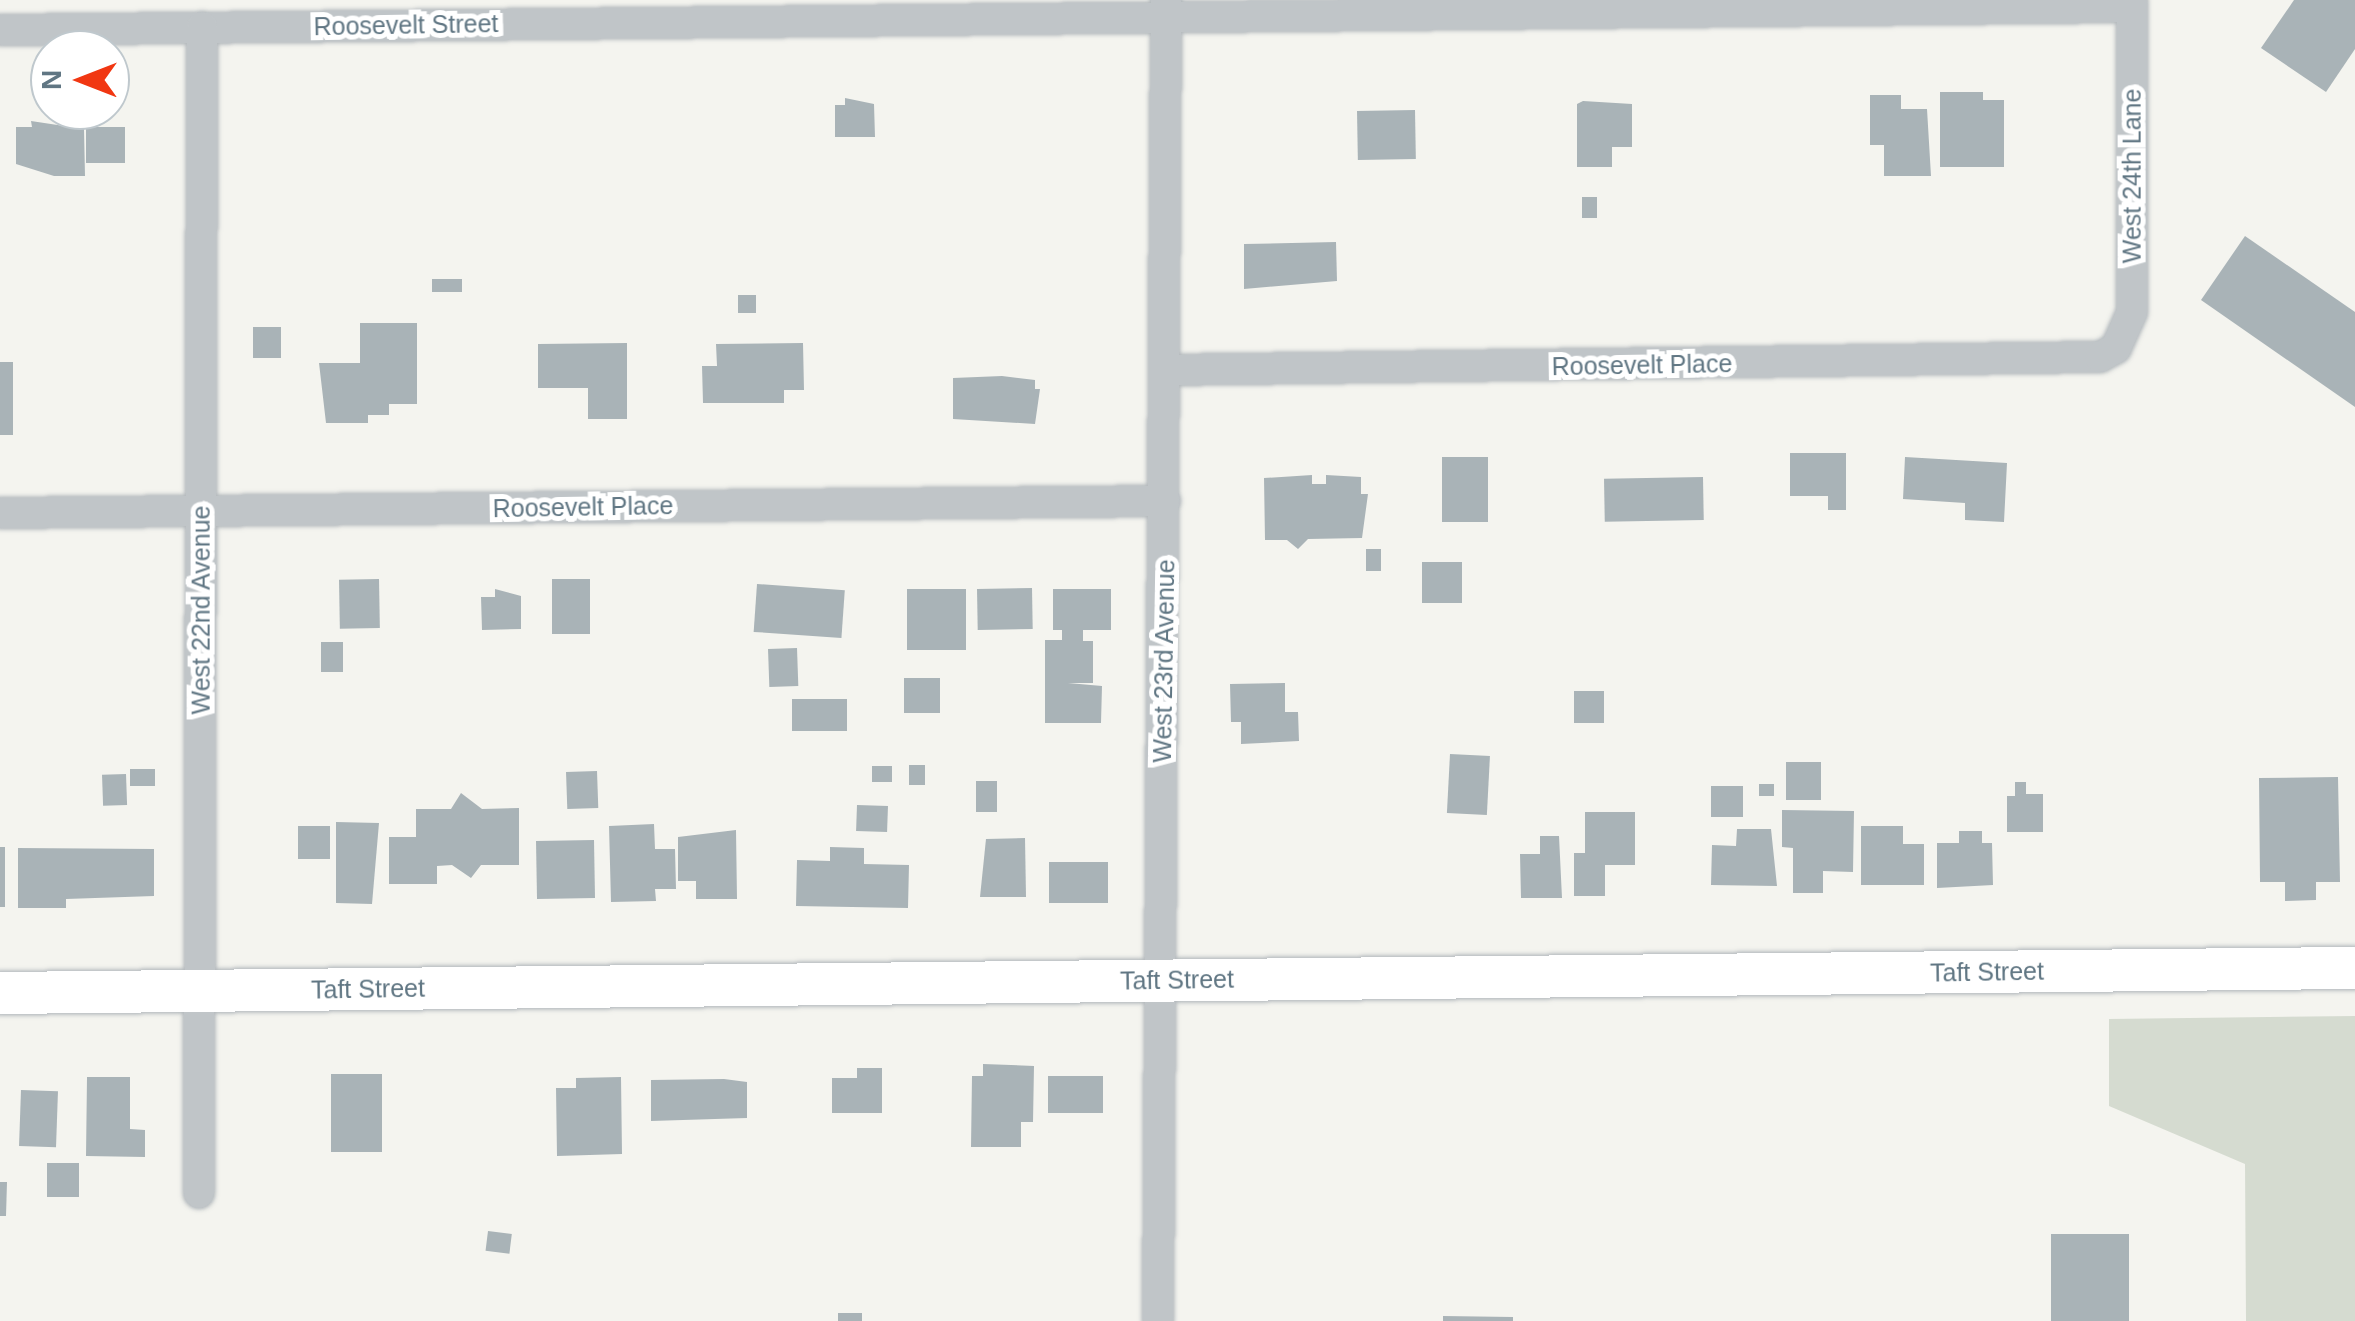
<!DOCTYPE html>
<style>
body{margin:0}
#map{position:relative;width:2355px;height:1321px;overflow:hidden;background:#f4f4ef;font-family:Helvetica,sans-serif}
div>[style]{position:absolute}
.green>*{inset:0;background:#d5dbd0}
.building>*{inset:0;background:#a9b3b7;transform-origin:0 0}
.roads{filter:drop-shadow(0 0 2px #b2b8bc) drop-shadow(0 0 2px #b2b8bc)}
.street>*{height:30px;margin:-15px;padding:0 15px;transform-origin:15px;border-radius:15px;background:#c0c5c8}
.secondary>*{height:42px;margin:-21px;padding:0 21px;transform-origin:21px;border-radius:21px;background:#fff}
span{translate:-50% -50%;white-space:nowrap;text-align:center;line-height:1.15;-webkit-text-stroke:10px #fff;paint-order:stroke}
.street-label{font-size:25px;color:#607683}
.north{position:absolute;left:30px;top:30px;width:100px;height:100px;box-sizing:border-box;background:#fff;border:2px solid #bfc8cd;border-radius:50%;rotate:270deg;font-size:28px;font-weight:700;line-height:40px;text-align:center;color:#607683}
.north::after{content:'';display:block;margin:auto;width:35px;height:45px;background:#f13712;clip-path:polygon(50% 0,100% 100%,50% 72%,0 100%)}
</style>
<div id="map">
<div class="green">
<div style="clip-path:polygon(2355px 1016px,2355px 1321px,2246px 1321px,2245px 1164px,2109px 1106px,2109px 1019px)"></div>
</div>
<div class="building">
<div style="clip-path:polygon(2294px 0,2355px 0,2355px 49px,2326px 92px,2261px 48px)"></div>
<div style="clip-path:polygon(1940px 92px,1983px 92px,1983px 100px,2004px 100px,2004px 167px,1940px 167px)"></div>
<div style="clip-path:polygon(1870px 95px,1901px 95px,1901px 109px,1927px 109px,1931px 176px,1884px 176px,1884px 145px,1870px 145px)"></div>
<div style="clip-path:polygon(845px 98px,874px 104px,875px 137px,835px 137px,835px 105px,845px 105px)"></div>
<div style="clip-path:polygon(1583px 101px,1632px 104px,1632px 147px,1612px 147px,1612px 167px,1577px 167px,1577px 104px)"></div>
<div style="left:1415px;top:110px;width:49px;height:58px;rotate:89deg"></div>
<div style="clip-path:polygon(31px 121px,84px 129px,85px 176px,54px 176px,16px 164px,16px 127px,32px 127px)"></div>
<div style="left:125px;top:127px;width:36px;height:39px;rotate:90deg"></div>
<div style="left:1582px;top:197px;width:15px;height:21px"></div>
<div style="clip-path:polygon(2245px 236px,2355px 312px,2355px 407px,2201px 300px)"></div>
<div style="clip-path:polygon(1336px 242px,1337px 281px,1244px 289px,1244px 244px)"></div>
<div style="left:432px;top:279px;width:30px;height:13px"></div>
<div style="left:738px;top:295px;width:18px;height:18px"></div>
<div style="clip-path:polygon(360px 323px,417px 323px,417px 404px,389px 404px,389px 415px,368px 415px,368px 423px,326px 423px,319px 363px,360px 363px)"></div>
<div style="left:253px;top:327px;width:28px;height:31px"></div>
<div style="clip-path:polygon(627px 343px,627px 419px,588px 419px,588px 388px,538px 388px,538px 344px)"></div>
<div style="clip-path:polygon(803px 343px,804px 390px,784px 390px,784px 403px,703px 403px,702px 366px,717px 366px,716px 344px)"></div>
<div style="left:0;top:362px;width:13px;height:73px"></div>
<div style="clip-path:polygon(1002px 376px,1035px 380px,1035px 389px,1040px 389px,1035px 424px,953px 419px,953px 378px)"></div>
<div style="clip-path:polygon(1790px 453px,1846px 453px,1846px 510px,1828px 510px,1828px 496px,1790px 496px)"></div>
<div style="left:1442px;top:457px;width:46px;height:65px"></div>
<div style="clip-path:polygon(1905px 457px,2007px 463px,2004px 522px,1965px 520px,1965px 503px,1903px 499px)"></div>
<div style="clip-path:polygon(1312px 475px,1312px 484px,1326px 484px,1326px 475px,1361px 477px,1361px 494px,1368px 494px,1362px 538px,1308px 539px,1298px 549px,1287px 540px,1265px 540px,1264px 478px)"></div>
<div style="left:1703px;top:477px;width:43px;height:99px;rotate:89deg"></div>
<div style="left:1366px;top:549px;width:15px;height:22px"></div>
<div style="left:1422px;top:562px;width:40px;height:41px"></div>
<div style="left:379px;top:579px;width:49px;height:40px;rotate:89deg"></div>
<div style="left:552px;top:579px;width:38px;height:55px"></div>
<div style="left:757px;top:584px;width:88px;height:48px;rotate:4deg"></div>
<div style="left:1032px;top:588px;width:41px;height:55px;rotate:89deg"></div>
<div style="clip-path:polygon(495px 589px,521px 596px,521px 629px,482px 630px,481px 597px,495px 597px)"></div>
<div style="left:907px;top:589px;width:59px;height:61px"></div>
<div style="clip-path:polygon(1053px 589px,1111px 589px,1111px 630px,1083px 630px,1083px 641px,1093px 641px,1093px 683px,1068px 683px,1102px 686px,1101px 723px,1045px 723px,1045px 640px,1062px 640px,1062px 630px,1053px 630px)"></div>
<div style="left:321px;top:642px;width:22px;height:30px"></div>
<div style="left:797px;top:648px;width:38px;height:29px;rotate:88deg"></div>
<div style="left:904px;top:678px;width:36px;height:35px"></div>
<div style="clip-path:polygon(1285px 683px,1285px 712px,1298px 712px,1299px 741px,1241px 744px,1241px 722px,1231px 722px,1230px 684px)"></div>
<div style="left:1574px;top:691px;width:30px;height:32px"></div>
<div style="left:847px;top:699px;width:32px;height:55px;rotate:90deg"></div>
<div style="left:1450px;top:754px;width:40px;height:59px;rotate:3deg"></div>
<div style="left:1786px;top:762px;width:35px;height:38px"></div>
<div style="left:909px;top:765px;width:16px;height:20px"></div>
<div style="left:872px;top:766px;width:20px;height:16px"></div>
<div style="left:155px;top:769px;width:17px;height:25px;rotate:90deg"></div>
<div style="left:597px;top:771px;width:37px;height:31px;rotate:88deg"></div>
<div style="left:126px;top:774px;width:31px;height:24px;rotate:88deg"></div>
<div style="clip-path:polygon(2338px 777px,2340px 882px,2316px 882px,2316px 900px,2285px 901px,2285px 882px,2260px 882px,2259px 778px)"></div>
<div style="left:976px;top:781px;width:21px;height:31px"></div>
<div style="clip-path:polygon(2015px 782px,2026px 782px,2026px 794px,2043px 794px,2043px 832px,2007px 832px,2007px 796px,2015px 796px)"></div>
<div style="left:1759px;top:784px;width:15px;height:12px"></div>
<div style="left:1711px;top:786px;width:32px;height:31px"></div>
<div style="clip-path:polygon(461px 793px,482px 809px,519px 808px,519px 865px,481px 865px,471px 878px,452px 865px,437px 866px,437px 884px,389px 884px,389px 837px,416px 837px,416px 809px,451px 809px)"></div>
<div style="left:857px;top:805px;width:31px;height:26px;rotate:2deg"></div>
<div style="clip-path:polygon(1782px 810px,1854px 811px,1853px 872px,1823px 871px,1823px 893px,1793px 893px,1793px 848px,1782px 847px)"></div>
<div style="clip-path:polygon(1585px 812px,1635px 812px,1635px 865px,1605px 865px,1605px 896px,1574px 896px,1574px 853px,1585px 853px)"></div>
<div style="clip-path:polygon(336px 822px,379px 823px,372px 904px,336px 903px)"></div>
<div style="clip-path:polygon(654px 824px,655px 849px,675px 849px,676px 889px,655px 889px,656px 901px,611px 902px,609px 826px)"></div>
<div style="left:298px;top:826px;width:32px;height:33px"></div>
<div style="clip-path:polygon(1861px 826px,1903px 826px,1903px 844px,1924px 844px,1924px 885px,1861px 885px)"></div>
<div style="clip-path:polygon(1737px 829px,1771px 829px,1777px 886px,1711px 885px,1712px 845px,1736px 846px)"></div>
<div style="clip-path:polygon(736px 830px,737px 899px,696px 899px,696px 881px,678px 881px,678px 837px)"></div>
<div style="clip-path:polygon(1959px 831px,1982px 831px,1982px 843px,1992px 843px,1993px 885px,1937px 888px,1937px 843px,1959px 843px)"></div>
<div style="clip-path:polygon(1540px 836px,1559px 836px,1562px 898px,1521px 898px,1520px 854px,1540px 854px)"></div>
<div style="clip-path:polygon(1025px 838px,1026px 897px,980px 897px,986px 839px)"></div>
<div style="left:594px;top:840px;width:58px;height:58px;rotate:89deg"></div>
<div style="left:0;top:847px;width:5px;height:60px"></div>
<div style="clip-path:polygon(830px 847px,864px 848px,864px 864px,909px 865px,908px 908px,796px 906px,797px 860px,830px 861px)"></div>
<div style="clip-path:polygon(18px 848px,154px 849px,154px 896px,66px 899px,66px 908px,18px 908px)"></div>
<div style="left:1049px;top:862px;width:59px;height:41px"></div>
<div style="clip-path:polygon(983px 1064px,1034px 1066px,1033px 1122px,1021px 1122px,1021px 1147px,971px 1147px,972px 1076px,983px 1076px)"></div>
<div style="clip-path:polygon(857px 1068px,882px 1068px,882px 1113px,832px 1113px,832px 1078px,857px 1078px)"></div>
<div style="left:331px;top:1074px;width:51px;height:78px"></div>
<div style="left:1048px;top:1076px;width:55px;height:37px"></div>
<div style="clip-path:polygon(87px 1077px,130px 1077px,130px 1129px,145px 1130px,145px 1157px,86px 1156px)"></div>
<div style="clip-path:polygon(621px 1077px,622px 1154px,557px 1156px,556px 1088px,576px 1088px,576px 1078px)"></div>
<div style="clip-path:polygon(724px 1079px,747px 1082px,747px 1118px,651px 1121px,651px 1080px)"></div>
<div style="left:21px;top:1090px;width:37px;height:56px;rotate:2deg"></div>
<div style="left:47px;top:1163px;width:32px;height:34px"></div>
<div style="clip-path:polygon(0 1182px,7px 1182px,6px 1216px,0 1216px)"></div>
<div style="left:488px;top:1231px;width:24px;height:20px;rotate:7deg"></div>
<div style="left:2051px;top:1234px;width:78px;height:87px"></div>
<div style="left:838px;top:1313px;width:24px;height:8px"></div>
<div style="clip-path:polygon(1443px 1316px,1513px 1317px,1513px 1321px,1443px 1321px)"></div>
</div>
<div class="roads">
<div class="street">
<div style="left:0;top:30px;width:2132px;rotate:-0.62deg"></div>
<div style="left:1166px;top:370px;width:934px;rotate:-0.8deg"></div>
<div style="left:2100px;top:357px;width:18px;rotate:-29deg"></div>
<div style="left:2116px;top:348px;width:39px;rotate:-66deg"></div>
<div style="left:2132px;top:312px;width:312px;rotate:-90deg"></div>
<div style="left:0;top:513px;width:1165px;rotate:-0.59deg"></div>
<div style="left:199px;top:1193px;width:1166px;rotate:-89.85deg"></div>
<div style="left:1158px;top:1321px;width:1321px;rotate:-89.65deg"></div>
</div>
<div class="secondary">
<div style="left:0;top:993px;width:2355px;rotate:-0.61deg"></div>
</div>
</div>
<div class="street-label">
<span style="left:406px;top:25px;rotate:-1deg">Roosevelt Street</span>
<span style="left:2132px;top:176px;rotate:-90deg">West 24th Lane</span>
<span style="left:1642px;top:365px;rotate:-1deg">Roosevelt Place</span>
<span style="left:583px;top:507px;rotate:-1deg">Roosevelt Place</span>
<span style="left:201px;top:610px;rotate:-90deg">West 22nd Avenue</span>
<span style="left:1164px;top:661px;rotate:-89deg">West 23rd Avenue</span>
<span style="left:1987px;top:972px;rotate:-1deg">Taft Street</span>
<span style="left:1177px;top:980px;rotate:-1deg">Taft Street</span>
<span style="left:368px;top:989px;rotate:-1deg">Taft Street</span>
</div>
<div class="north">N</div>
</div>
